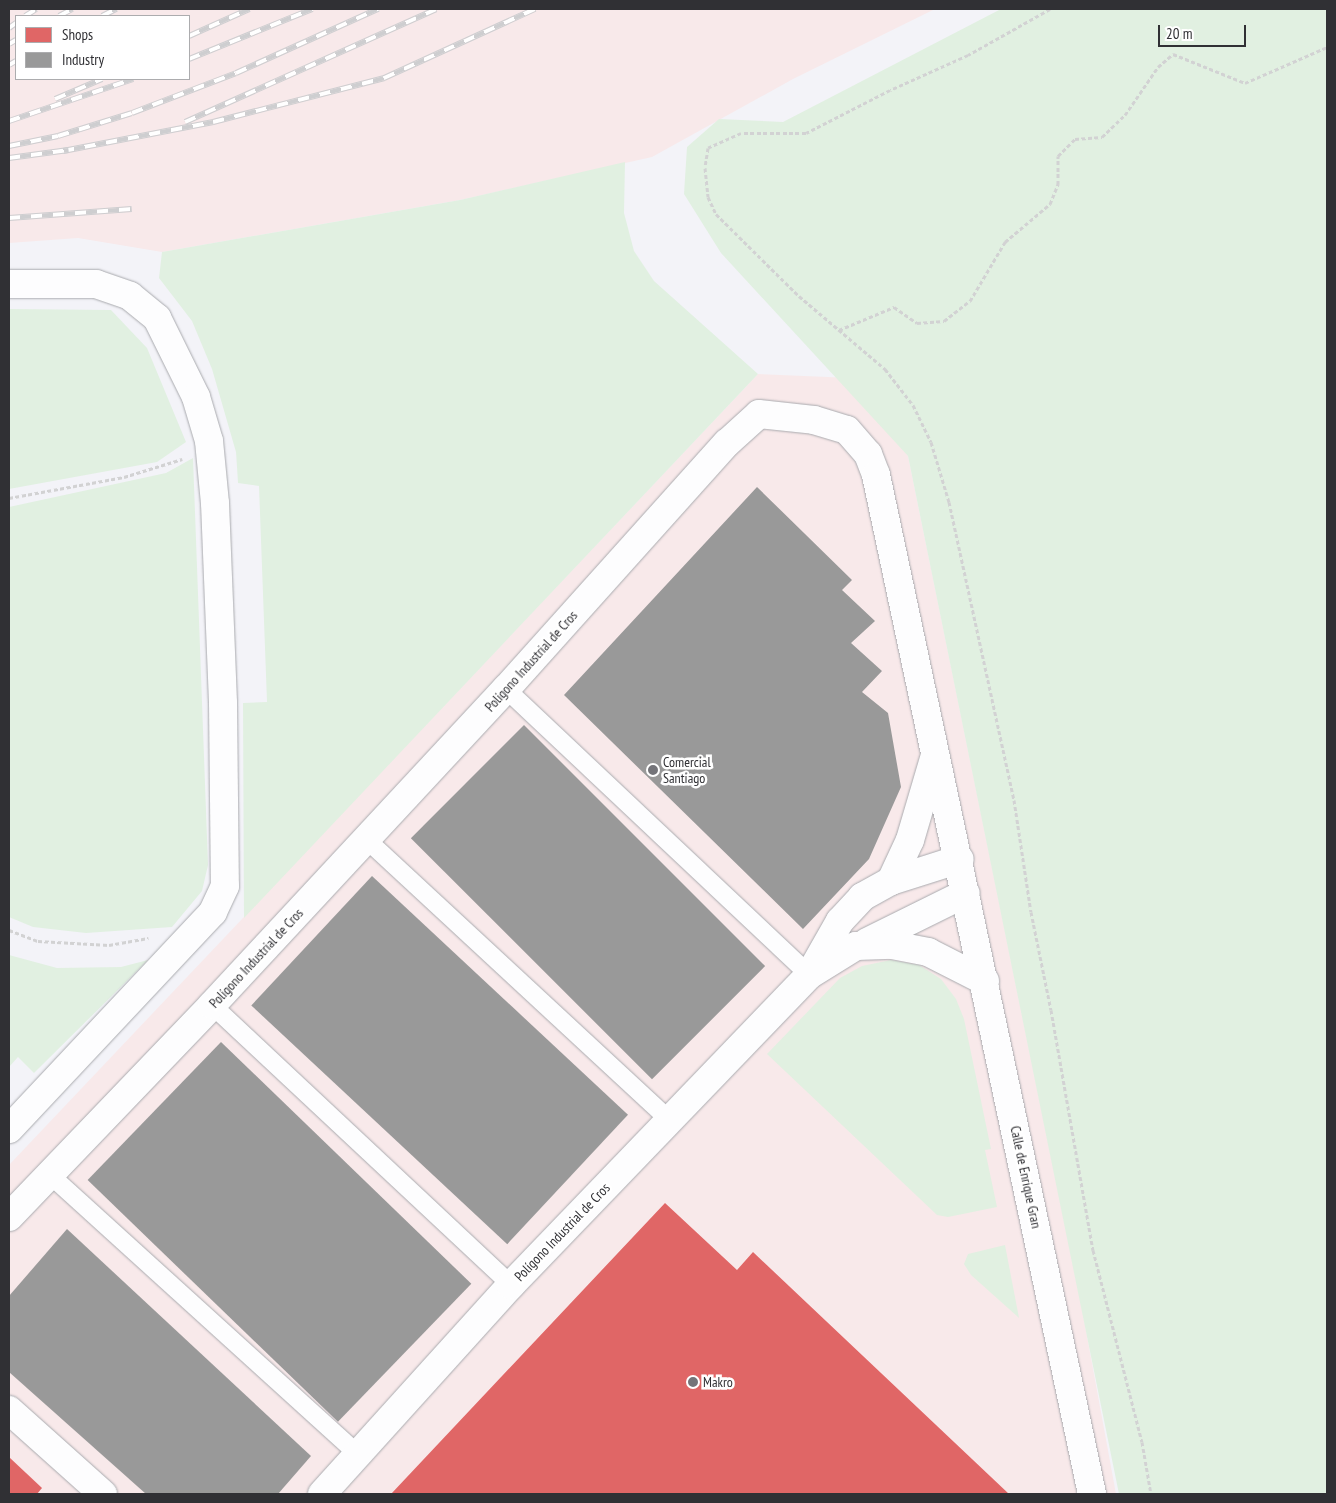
<!DOCTYPE html>
<meta charset="utf-8">
<style>
body{margin:0}
#map{position:relative;width:1336px;height:1503px;overflow:hidden;background:#f3f3f8;font-family:"PT Sans Narrow",sans-serif}
div>[style]{position:absolute}
.industrial>*{inset:0;background:#f8e9ea}
.green>*{inset:0;background:#e1f0e1}
.shops>*{inset:0;background:#e06666}
.industry>*{inset:0;background:#999;transform-origin:0 0}
.path>*{height:3px;margin-top:-1.5px;transform-origin:0;background:repeating-linear-gradient(90deg,#d2d2d3 0 4px,transparent 0 6.5px)}
.roads{filter:drop-shadow(0 0 1px #a9aaae) drop-shadow(0 0 1px #a9aaae)}
.service>*{height:18px;margin:-9px;padding:0 9px;transform-origin:9px;border-radius:9px;background:#fdfdfe}
.minor>*{height:28px;margin:-14px;padding:0 14px;transform-origin:14px;border-radius:14px;background:#fdfdfe}
.rail>*{height:5.5px;margin-top:-2.75px;transform-origin:0;background:repeating-linear-gradient(90deg,#fff 0 11px,#ceced0 0 22px);box-sizing:border-box;border-block:1px solid #ceced0}
.dots>*{width:14px;height:14px;translate:-50% -50%;box-sizing:border-box;border:2px solid #fff;border-radius:50%}
span{translate:-50% -50%;white-space:nowrap;text-align:center;line-height:1.15;-webkit-text-stroke:5px #fff;paint-order:stroke}
.street-label{font-size:14px;color:#303034}
.poi-label{font-size:14px;color:#303034}
.left{translate:0 -50%;text-align:left}
.frame{position:absolute;inset:0;border:10px solid #303034;pointer-events:none}
.legend{position:absolute;left:15px;top:15px;width:175px;height:65px;box-sizing:border-box;background:#fff;border:1px solid #acacae;margin:0;padding:6px 9px;list-style:none;font-size:15px;color:#303034}
.legend li{display:flex;align-items:center;gap:10px;height:25px}
.legend b{width:25px;border:1px solid #acacae}
.scale{position:absolute;left:1158px;top:25px;width:88px;height:22px;box-sizing:border-box;border:2px solid #303034;border-top:0;padding-left:6px;font-size:15px;line-height:18px;white-space:nowrap;color:#303034;-webkit-text-stroke:4px #fff;paint-order:stroke}
</style>
<div id="map">
<div class="industrial">
<div style="clip-path:polygon(evenodd,9px 9px,935px 9px,793px 79px,652px 157px,460px 200px,162px 252px,78px 238px,9px 243px,9px 9px,16px 16px,189px 16px,189px 79px,16px 79px,16px 16px)"></div>
<div style="clip-path:polygon(758px 374px,852px 378px,908px 456px,1082px 1309px,1116px 1494px,9px 1494px,9px 1165px)"></div>
</div>
<div class="green">
<div style="clip-path:polygon(1001px 9px,1327px 9px,1327px 1494px,1119px 1494px,908px 456px,721px 253px,684px 194px,687px 147px,719px 119px,783px 122px)"></div>
<div style="clip-path:polygon(625px 162px,624px 213px,634px 251px,654px 281px,758px 374px,244px 918px,243px 703px,267px 702px,259px 486px,238px 483px,236px 452px,212px 369px,192px 321px,159px 278px,162px 252px,460px 200px)"></div>
<div style="clip-path:polygon(9px 309px,111px 310px,147px 348px,186px 442px,157px 462px,9px 489px)"></div>
<div style="clip-path:polygon(193px 458px,208px 865px,202px 891px,172px 927px,86px 933px,33px 927px,9px 917px,9px 507px,166px 473px)"></div>
<div style="clip-path:polygon(9px 955px,57px 968px,121px 967px,148px 960px,34px 1073px,18px 1057px,9px 1067px)"></div>
<div style="clip-path:polygon(891px 960px,919px 965px,941px 979px,956px 999px,964px 1019px,991px 1149px,985px 1150px,997px 1207px,948px 1217px,937px 1215px,767px 1054px,840px 978px,862px 966px)"></div>
<div style="clip-path:polygon(1005px 1245px,1019px 1318px,971px 1275px,964px 1264px,968px 1254px)"></div>
</div>
<div class="shops">
<div style="clip-path:polygon(665px 1203px,737px 1270px,753px 1252px,1009px 1494px,391px 1494px)"></div>
<div style="clip-path:polygon(9px 1457px,42px 1488px,37px 1494px,9px 1494px)"></div>
</div>
<div class="industry">
<div style="clip-path:polygon(757px 487px,852px 580px,842px 590px,875px 621px,851px 643px,882px 671px,862px 692px,888px 713px,901px 787px,869px 859px,803px 929px,564px 695px)"></div>
<div style="left:524px;top:725px;width:341px;height:160px;rotate:45deg"></div>
<div style="left:372px;top:876px;width:350px;height:177px;rotate:43deg"></div>
<div style="left:221px;top:1042px;width:348px;height:192px;rotate:44deg"></div>
<div style="clip-path:polygon(67px 1229px,311px 1456px,278px 1494px,146px 1494px,9px 1372px,9px 1296px)"></div>
</div>
<div class="path">
<div style="left:1050px;top:9px;width:94px;rotate:150.7deg"></div>
<div style="left:968px;top:55px;width:85px;rotate:155.8deg"></div>
<div style="left:890px;top:90px;width:94px;rotate:152.9deg"></div>
<div style="left:806px;top:133px;width:65px;rotate:180deg"></div>
<div style="left:741px;top:133px;width:36px;rotate:156deg"></div>
<div style="left:708px;top:148px;width:20px;rotate:99deg"></div>
<div style="left:705px;top:168px;width:29px;rotate:84deg"></div>
<div style="left:708px;top:197px;width:19px;rotate:65deg"></div>
<div style="left:716px;top:214px;width:117px;rotate:44.7deg"></div>
<div style="left:799px;top:296px;width:113px;rotate:40.3deg"></div>
<div style="left:885px;top:369px;width:46px;rotate:52.1deg"></div>
<div style="left:913px;top:405px;width:41px;rotate:64.1deg"></div>
<div style="left:931px;top:442px;width:63px;rotate:73.3deg"></div>
<div style="left:949px;top:502px;width:305px;rotate:77.7deg"></div>
<div style="left:1014px;top:800px;width:113px;rotate:81.4deg"></div>
<div style="left:1031px;top:912px;width:100px;rotate:78.5deg"></div>
<div style="left:1051px;top:1010px;width:244px;rotate:80.1deg"></div>
<div style="left:1093px;top:1250px;width:198px;rotate:75.7deg"></div>
<div style="left:1142px;top:1442px;width:53px;rotate:80.2deg"></div>
<div style="left:839px;top:330px;width:60px;rotate:-22.7deg"></div>
<div style="left:894px;top:307px;width:28px;rotate:35deg"></div>
<div style="left:917px;top:323px;width:27px;rotate:-4deg"></div>
<div style="left:944px;top:321px;width:33px;rotate:-38deg"></div>
<div style="left:970px;top:301px;width:69px;rotate:-59.3deg"></div>
<div style="left:1005px;top:242px;width:59px;rotate:-40.2deg"></div>
<div style="left:1050px;top:204px;width:22px;rotate:-68deg"></div>
<div style="left:1058px;top:184px;width:28px;rotate:-90deg"></div>
<div style="left:1058px;top:156px;width:24px;rotate:-45deg"></div>
<div style="left:1075px;top:139px;width:27px;rotate:-4deg"></div>
<div style="left:1102px;top:137px;width:32px;rotate:-44deg"></div>
<div style="left:1125px;top:115px;width:58px;rotate:-55.5deg"></div>
<div style="left:1158px;top:67px;width:20px;rotate:-41deg"></div>
<div style="left:1173px;top:54px;width:78px;rotate:21.9deg"></div>
<div style="left:1245px;top:83px;width:90px;rotate:-23.7deg"></div>
<div style="left:9px;top:498px;width:117px;rotate:-10.3deg"></div>
<div style="left:124px;top:477px;width:61px;rotate:-17.2deg"></div>
<div style="left:9px;top:930px;width:31px;rotate:21deg"></div>
<div style="left:38px;top:941px;width:71px;rotate:3.2deg"></div>
<div style="left:109px;top:945px;width:40px;rotate:-10deg"></div>
</div>
<div class="roads">
<div class="service">
<div style="left:506px;top:689px;width:417px;rotate:43.3deg"></div>
<div style="left:366px;top:839px;width:415px;rotate:42.8deg"></div>
<div style="left:212px;top:1005px;width:410px;rotate:43.1deg"></div>
<div style="left:49px;top:1174px;width:418px;rotate:42.2deg"></div>
</div>
<div class="minor">
<div style="left:9px;top:284px;width:87px"></div>
<div style="left:96px;top:284px;width:36px;rotate:19deg"></div>
<div style="left:130px;top:296px;width:35px;rotate:39deg"></div>
<div style="left:157px;top:318px;width:88px;rotate:63.7deg"></div>
<div style="left:196px;top:397px;width:46px;rotate:73.5deg"></div>
<div style="left:209px;top:441px;width:62px;rotate:84.5deg"></div>
<div style="left:215px;top:503px;width:200px;rotate:87.7deg"></div>
<div style="left:223px;top:703px;width:183px;rotate:89.4deg"></div>
<div style="left:225px;top:886px;width:29px;rotate:115deg"></div>
<div style="left:213px;top:912px;width:298px;rotate:133.2deg"></div>
<div style="left:891px;top:881px;width:45px;rotate:-65.1deg"></div>
<div style="left:910px;top:840px;width:89px;rotate:-73.6deg"></div>
<div style="left:867px;top:942px;width:110px;rotate:-26.3deg"></div>
<div style="left:811px;top:972px;width:59px;rotate:-60.4deg"></div>
<div style="left:840px;top:921px;width:33px;rotate:-47deg"></div>
<div style="left:862px;top:897px;width:33px;rotate:-29deg"></div>
<div style="left:891px;top:881px;width:72px;rotate:-17.7deg"></div>
<div style="left:9px;top:1217px;width:294px;rotate:-46.2deg"></div>
<div style="left:212px;top:1005px;width:432px;rotate:-47.1deg"></div>
<div style="left:506px;top:689px;width:331px;rotate:-48.1deg"></div>
<div style="left:727px;top:443px;width:43px;rotate:-42.2deg"></div>
<div style="left:759px;top:414px;width:55px;rotate:6.2deg"></div>
<div style="left:814px;top:420px;width:34px;rotate:17deg"></div>
<div style="left:847px;top:430px;width:32px;rotate:49deg"></div>
<div style="left:868px;top:454px;width:22px;rotate:69deg"></div>
<div style="left:876px;top:475px;width:1042px;rotate:78.03deg"></div>
<div style="left:9px;top:1410px;width:126px;rotate:41.8deg"></div>
<div style="left:322px;top:1494px;width:282px;rotate:-47.9deg"></div>
<div style="left:511px;top:1285px;width:430px;rotate:-46.1deg"></div>
<div style="left:809px;top:975px;width:55px;rotate:-31.7deg"></div>
<div style="left:856px;top:946px;width:36px;rotate:-2deg"></div>
<div style="left:892px;top:945px;width:37px;rotate:11deg"></div>
<div style="left:928px;top:952px;width:64px;rotate:27deg"></div>
</div>
</div>
<div class="rail">
<div style="left:25px;top:16px;width:13px;rotate:-32deg"></div>
<div style="left:59px;top:16px;width:15px;rotate:-28deg"></div>
<div style="left:102px;top:16px;width:16px;rotate:-27deg"></div>
<div style="left:9px;top:28px;width:9px;rotate:-36deg"></div>
<div style="left:189px;top:36px;width:66px;rotate:-24.2deg"></div>
<div style="left:9px;top:44px;width:8px;rotate:-30deg"></div>
<div style="left:189px;top:59px;width:133px;rotate:-22.1deg"></div>
<div style="left:9px;top:65px;width:8px;rotate:-30deg"></div>
<div style="left:55px;top:99px;width:51px;rotate:-23.1deg"></div>
<div style="left:9px;top:121px;width:131px;rotate:-18.7deg"></div>
<div style="left:185px;top:122px;width:275px;rotate:-24.2deg"></div>
<div style="left:9px;top:146px;width:50px;rotate:-11.5deg"></div>
<div style="left:58px;top:136px;width:77px;rotate:-17.3deg"></div>
<div style="left:132px;top:113px;width:111px;rotate:-21deg"></div>
<div style="left:236px;top:73px;width:156px;rotate:-24.3deg"></div>
<div style="left:63px;top:151px;width:153px;rotate:-10.9deg"></div>
<div style="left:213px;top:122px;width:177px;rotate:-14.4deg"></div>
<div style="left:384px;top:78px;width:166px;rotate:-24.6deg"></div>
<div style="left:9px;top:158px;width:60px;rotate:-7.7deg"></div>
<div style="left:9px;top:218px;width:123px;rotate:-4.2deg"></div>
</div>
<div class="dots">
<div style="left:653px;top:770px;background:#747479"></div>
<div style="left:693px;top:1382px;background:#747479"></div>
</div>
<div class="street-label">
<span style="left:531px;top:661px;rotate:-48deg">Polígono Industrial de Cros</span>
<span style="left:256px;top:958px;rotate:-47deg">Polígono Industrial de Cros</span>
<span style="left:1026px;top:1177px;rotate:78deg">Calle de Enrique Gran</span>
<span style="left:562px;top:1232px;rotate:-46deg">Polígono Industrial de Cros</span>
</div>
<div class="poi-label">
<span class="left" style="left:663px;top:770px">Comercial<br>Santiago</span>
<span class="left" style="left:703px;top:1382px">Makro</span>
</div>
<div class="frame"></div>
<ul class="legend">
<li><b style="height:14px;background:#e06666"></b>Shops</li>
<li><b style="height:14px;background:#999"></b>Industry</li>
</ul>
<div class="scale">20 m</div>
</div>
